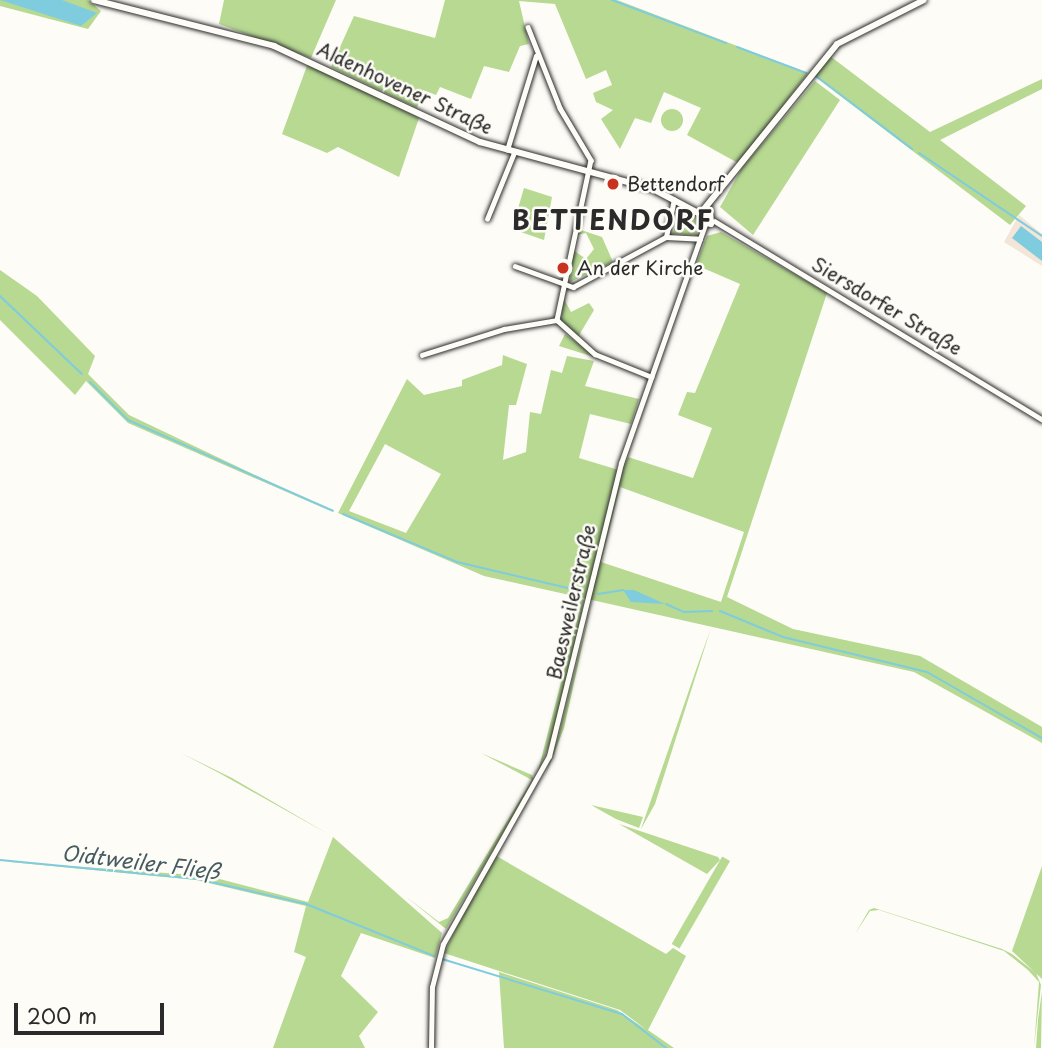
<!DOCTYPE html>
<meta charset="utf-8">
<style>
body{margin:0}
#map{position:relative;width:1042px;height:1048px;overflow:hidden;background:#fdfcf7;font-family:"Playpen Sans",sans-serif}
div>[style]{position:absolute}
.built>*{inset:0;background:#f3e5d7}
.green>*{inset:0;background:#b7d992;transform-origin:0 0}
.round{border-radius:50%}
.water>*{inset:0;background:#7fccde}
.stream>*{height:2px;margin:-1px;padding:0 1px;transform-origin:1px;border-radius:1px;background:#7fccde}
.roads{filter:drop-shadow(0 0 2px #2b2b2b) drop-shadow(0 0 2px #2b2b2b)}
.minor>*{height:4.5px;margin:-2.25px;padding:0 2.25px;transform-origin:2.25px;border-radius:2.25px;background:#fdfcf7}
.tertiary>*{height:5px;margin:-2.5px;padding:0 2.5px;transform-origin:2.5px;border-radius:2.5px;background:#fdfcf7}
.secondary>*{height:6px;margin:-3px;padding:0 3px;transform-origin:3px;border-radius:3px;background:#fdfcf7}
.dots>*{width:19px;height:19px;translate:-50% -50%;box-sizing:border-box;border:4px solid #fdfcf7;border-radius:50%}
span{translate:-50% -50%;white-space:nowrap;text-align:center;line-height:1.15;-webkit-text-stroke:5px #fdfcf7;paint-order:stroke}
.street-label{font-size:19px;color:#2b2b2b}
.poi-label{font-size:19px;color:#2b2b2b}
.left{translate:0 -50%;text-align:left}
.water-label{font-size:21px;color:#445b61;font-style:italic}
.district-label{font-size:26px;color:#2b2b2b;font-weight:700;letter-spacing:2px}
.scale{position:absolute;left:14px;top:1003px;width:150px;height:32px;box-sizing:border-box;border:4px solid #2b2b2b;border-top:0;padding-left:9px;font-size:21px;line-height:24px;white-space:nowrap;color:#2b2b2b;-webkit-text-stroke:5px #fdfcf7;paint-order:stroke}
</style>
<div id="map">
<div class="built">
<div style="clip-path:polygon(1019px 215px,1042px 234px,1042px 266px,1004px 242px)"></div>
</div>
<div class="green">
<div style="clip-path:polygon(0 0,88px 0,101px 11px,88px 29px,0 6px)"></div>
<div style="clip-path:polygon(224px 0,336px 0,311px 58px,219px 24px)"></div>
<div style="clip-path:polygon(445px 0,617px 0,808px 73px,738px 163px,687px 135px,701px 108px,664px 92px,651px 123px,635px 118px,620px 149px,601px 119px,613px 110px,596px 102px,593px 93px,612px 85px,606px 70px,586px 79px,555px 4px,519px 1px,529px 44px,520px 46px,509px 72px,484px 66px,471px 99px,440px 87px,436px 95px,423px 90px,417px 108px,331px 67px,354px 16px,435px 38px)"></div>
<div style="clip-path:polygon(830px 56px,930px 132px,1042px 79px,1042px 89px,940px 140px,1026px 206px,1010px 225px,814px 76px)"></div>
<div style="clip-path:polygon(308px 63px,419px 118px,399px 177px,338px 147px,327px 153px,282px 134px)"></div>
<div style="clip-path:polygon(815px 81px,840px 100px,753px 235px,720px 207px,742px 168px)"></div>
<div class="round" style="left:661px;top:109px;width:22px;height:22px"></div>
<div style="clip-path:polygon(524px 188px,552px 197px,544px 240px,512px 229px)"></div>
<div style="clip-path:polygon(679px 207px,695px 217px,697px 235px,673px 234px)"></div>
<div style="clip-path:polygon(578px 229px,602px 237px,613px 262px,570px 282px,573px 250px,586px 259px,594px 249px,586px 233px,577px 235px)"></div>
<div style="clip-path:polygon(evenodd,721px 232px,827px 293px,727px 597px,793px 629px,920px 656px,1042px 727px,1042px 743px,914px 672px,484px 576px,338px 513px,407px 379px,424px 395px,462px 386px,462px 380px,502px 365px,503px 355px,527px 364px,516px 405px,509px 405px,503px 460px,526px 452px,530px 412px,541px 414px,551px 370px,562px 373px,567px 356px,594px 361px,585px 386px,639px 399px,631px 424px,590px 414px,579px 458px,622px 471px,628px 457px,693px 478px,712px 428px,678px 415px,687px 392px,695px 393px,740px 284px,696px 265px,707px 236px,721px 232px,385px 444px,441px 474px,406px 533px,349px 511px,385px 444px,721px 232px,620px 487px,744px 532px,721px 602px,601px 562px,620px 487px)"></div>
<div style="clip-path:polygon(0 270px,37px 296px,95px 356px,88px 374px,129px 415px,335px 513px,128px 423px,86px 381px,75px 395px,0 320px)"></div>
<div style="clip-path:polygon(563px 297px,571px 312px,589px 303px,594px 310px,578px 337px,561px 321px)"></div>
<div style="clip-path:polygon(565px 334px,592px 354px,594px 357px,559px 346px)"></div>
<div style="clip-path:polygon(576px 598px,584px 600px,578px 632px,556px 728px,537px 775px,581px 605px)"></div>
<div style="clip-path:polygon(592px 602px,564px 728px,545px 777px,559px 734px)"></div>
<div style="clip-path:polygon(711px 628px,655px 804px,641px 829px,697px 667px)"></div>
<div style="clip-path:polygon(181px 753px,232px 778px,328px 834px,221px 774px)"></div>
<div style="clip-path:polygon(481px 753px,532px 775px,534px 781px,446px 929px,404px 895px,439px 922px,448px 918px,532px 780px)"></div>
<div style="clip-path:polygon(591px 805px,643px 817px,639px 828px,616px 819px)"></div>
<div style="clip-path:polygon(619px 824px,718px 857px,720px 860px,707px 874px)"></div>
<div style="clip-path:polygon(333px 837px,442px 933px,435px 958px,361px 933px,341px 976px,378px 1012px,359px 1036px,365px 1048px,273px 1048px,306px 957px,294px 952px,306px 906px,196px 880px,0 861px,208px 876px,308px 902px)"></div>
<div style="clip-path:polygon(493px 854px,666px 954px,673px 948px,686px 956px,648px 1030px,674px 1048px,504px 1048px,499px 972px,617px 1010px,647px 1030px,620px 1010px,444px 953px)"></div>
<div style="left:730px;top:861px;width:101px;height:9px;rotate:120deg"></div>
<div style="clip-path:polygon(1042px 866px,1042px 979px,1012px 951px)"></div>
<div style="clip-path:polygon(874px 908px,1002px 949px,1012px 954px,1036px 973px,1041px 985px,1034px 1048px,1039px 982px,1028px 970px,1004px 951px,879px 910px,870px 911px,855px 934px,869px 910px)"></div>
<div style="clip-path:polygon(1042px 991px,1041px 1048px,1036px 1048px,1038px 1020px)"></div>
</div>
<div class="water">
<div style="clip-path:polygon(0 0,62px 0,97px 13px,81px 26px)"></div>
<div style="clip-path:polygon(1021px 226px,1042px 242px,1042px 261px,1012px 238px)"></div>
<div style="clip-path:polygon(623px 590px,634px 590px,665px 604px,631px 602px)"></div>
</div>
<div class="stream">
<div style="left:612px;top:0;width:122px;rotate:20.7deg"></div>
<div style="left:737px;top:47px;width:74px;rotate:20.6deg"></div>
<div style="left:816px;top:76px;width:121px;rotate:37.2deg"></div>
<div style="left:919px;top:153px;width:148px;rotate:34deg"></div>
<div style="left:0;top:296px;width:113px;rotate:43.6deg"></div>
<div style="left:90px;top:382px;width:54px;rotate:45deg"></div>
<div style="left:128px;top:420px;width:224px;rotate:23.9deg"></div>
<div style="left:343px;top:514px;width:124px;rotate:22.8deg"></div>
<div style="left:457px;top:562px;width:127px;rotate:13.2deg"></div>
<div style="left:598px;top:594px;width:26px;rotate:-9deg"></div>
<div style="left:666px;top:604px;width:20px;rotate:24deg"></div>
<div style="left:684px;top:612px;width:28px;rotate:-2deg"></div>
<div style="left:720px;top:611px;width:68px;rotate:22.4deg"></div>
<div style="left:783px;top:637px;width:148px;rotate:13.7deg"></div>
<div style="left:927px;top:672px;width:133px;rotate:29.9deg"></div>
<div style="left:0;top:860px;width:199px;rotate:5.5deg"></div>
<div style="left:198px;top:879px;width:111px;rotate:13deg"></div>
<div style="left:306px;top:904px;width:138px;rotate:22.1deg"></div>
<div style="left:442px;top:959px;width:188px;rotate:17deg"></div>
<div style="left:622px;top:1014px;width:56px;rotate:37.7deg"></div>
</div>
<div class="roads">
<div class="minor">
<div style="left:528px;top:27px;width:87px;rotate:68.4deg"></div>
<div style="left:560px;top:108px;width:61px;rotate:59.2deg"></div>
<div style="left:591px;top:160px;width:164px;rotate:102deg"></div>
<div style="left:557px;top:320px;width:51px;rotate:41.8deg"></div>
<div style="left:595px;top:354px;width:61px;rotate:22deg"></div>
<div style="left:507px;top:150px;width:98px;rotate:-72.9deg"></div>
<div style="left:487px;top:219px;width:71px;rotate:-67.8deg"></div>
<div style="left:666px;top:237px;width:38px;rotate:-78deg"></div>
<div style="left:666px;top:237px;width:34px;rotate:3deg"></div>
<div style="left:515px;top:266px;width:62px;rotate:19.9deg"></div>
<div style="left:573px;top:287px;width:106px;rotate:-28.3deg"></div>
<div style="left:422px;top:355px;width:86px;rotate:-17.6deg"></div>
<div style="left:504px;top:329px;width:54px;rotate:-9.6deg"></div>
</div>
<div class="tertiary">
<div style="left:714px;top:221px;width:384px;rotate:31.2deg"></div>
<div style="left:431px;top:1048px;width:61px;rotate:-89.1deg"></div>
<div style="left:432px;top:987px;width:44px;rotate:-75.7deg"></div>
<div style="left:443px;top:944px;width:216px;rotate:-60.6deg"></div>
<div style="left:549px;top:756px;width:302px;rotate:-76.2deg"></div>
<div style="left:621px;top:463px;width:252px;rotate:-70.6deg"></div>
</div>
<div class="secondary">
<div style="left:94px;top:0;width:186px;rotate:14.3deg"></div>
<div style="left:274px;top:46px;width:227px;rotate:25deg"></div>
<div style="left:480px;top:142px;width:179px;rotate:15.2deg"></div>
<div style="left:653px;top:189px;width:53px;rotate:28deg"></div>
<div style="left:700px;top:214px;width:218px;rotate:-51.1deg"></div>
<div style="left:837px;top:44px;width:97px;rotate:-26.8deg"></div>
<div style="left:700px;top:214px;width:8px;rotate:83deg"></div>
<div style="left:701px;top:222px;width:10px;rotate:11deg"></div>
<div style="left:711px;top:224px;width:14px;rotate:-94deg"></div>
</div>
</div>
<div class="dots">
<div style="left:613px;top:184px;background:#c8321e"></div>
<div style="left:563px;top:268px;background:#c8321e"></div>
</div>
<div class="street-label">
<span style="left:405px;top:88px;rotate:25deg">Aldenhovener Straße</span>
<span style="left:887px;top:306px;rotate:31deg">Siersdorfer Straße</span>
<span style="left:571px;top:602px;rotate:-77deg">Baesweilerstraße</span>
</div>
<div class="poi-label">
<span class="left" style="left:627px;top:184px">Bettendorf</span>
<span class="left" style="left:577px;top:268px">An der Kirche</span>
</div>
<div class="water-label">
<span style="left:141px;top:861px;rotate:7deg">Oidtweiler Fließ</span>
</div>
<div class="district-label">
<span style="left:613px;top:220px">BETTENDORF</span>
</div>
<div class="scale">200 m</div>
</div>
